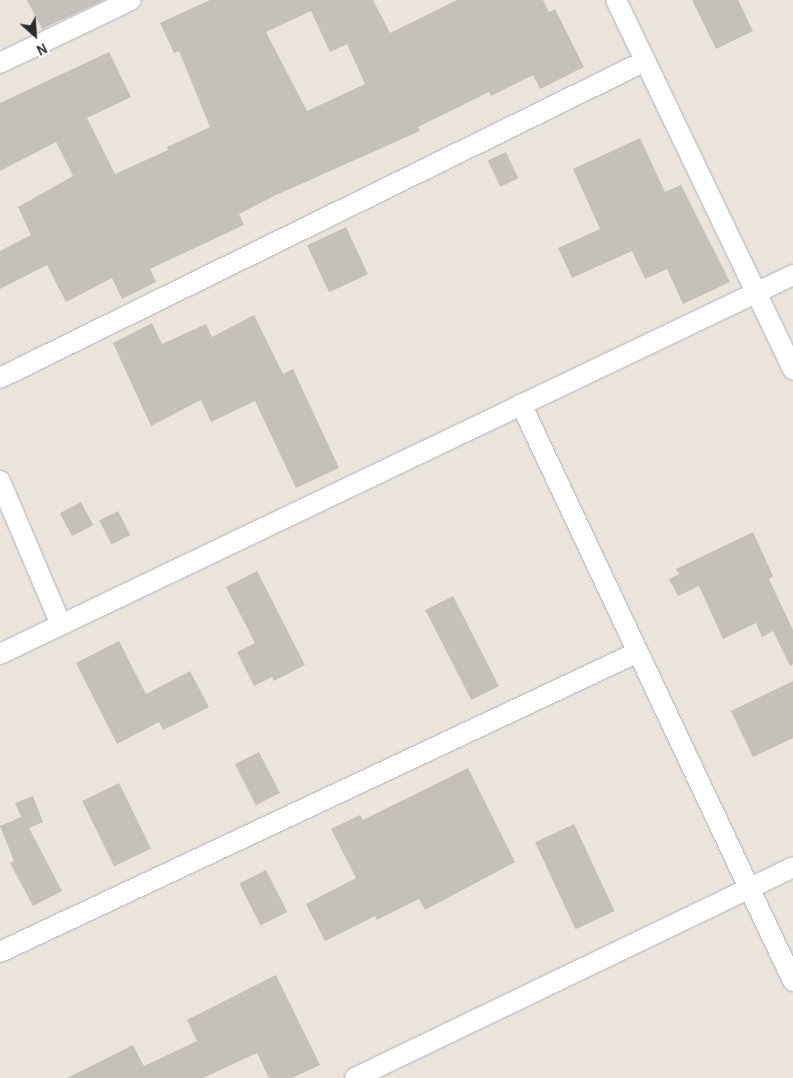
<!DOCTYPE html>
<style>
body{margin:0}
#map{position:relative;width:793px;height:1078px;overflow:hidden;background:#ece5de;font-family:"Alegreya Sans",sans-serif}
div>[style]{position:absolute}
.building>*{inset:0;background:#c5c0b9;transform-origin:0 0}
.roads{filter:drop-shadow(0 0 1px #aeb1bb) drop-shadow(0 0 1px #aeb1bb)}
.street>*{height:20px;margin:-10px;padding:0 10px;transform-origin:10px;border-radius:10px;background:#fff}
span{translate:-50% -50%;white-space:nowrap;text-align:center;line-height:1.15;-webkit-text-stroke:4px #fff;paint-order:stroke}
.north{position:absolute;left:10px;top:10px;width:50px;height:50px;-webkit-text-stroke:4px #fff;paint-order:stroke;rotate:154deg;font-size:14px;font-weight:700;line-height:20px;text-align:center;color:#2b2b2b}
.north::after{content:'';display:block;margin:auto;width:18px;height:22px;background:#2b2b2b;clip-path:polygon(50% 0,100% 100%,50% 72%,0 100%)}
</style>
<div id="map">
<div class="building">
<div style="clip-path:polygon(27px 0,104px 0,42px 29px)"></div>
<div style="clip-path:polygon(evenodd,210px 0,373px 0,390px 33px,457px 0,543px 0,549px 12px,555px 9px,584px 67px,540px 89px,533px 75px,491px 96px,489px 92px,418px 127px,420px 131px,274px 196px,239px 214px,244px 225px,150px 269px,156px 282px,122px 299px,112px 278px,66px 302px,47px 265px,0 289px,0 251px,31px 235px,18px 207px,73px 176px,56px 142px,0 171px,0 103px,109px 52px,131px 97px,87px 118px,115px 174px,168px 150px,167px 147px,210px 127px,179px 51px,174px 53px,160px 23px,210px 0,311px 11px,330px 52px,347px 44px,365px 84px,307px 111px,266px 32px,311px 11px)"></div>
<div style="clip-path:polygon(692px 0,738px 0,753px 31px,716px 49px)"></div>
<div style="clip-path:polygon(640px 138px,665px 192px,681px 185px,730px 282px,683px 304px,667px 269px,645px 279px,632px 251px,572px 278px,558px 248px,600px 229px,573px 169px)"></div>
<div style="left:506px;top:152px;width:29px;height:20px;rotate:65deg"></div>
<div style="left:346px;top:227px;width:52px;height:43px;rotate:65deg"></div>
<div style="clip-path:polygon(254px 315px,283px 374px,293px 369px,339px 468px,296px 488px,255px 401px,211px 422px,201px 400px,151px 426px,113px 343px,152px 323px,162px 344px,206px 324px,212px 337px)"></div>
<div style="left:81px;top:502px;width:26px;height:24px;rotate:62deg"></div>
<div style="left:118px;top:511px;width:27px;height:21px;rotate:63deg"></div>
<div style="clip-path:polygon(753px 532px,773px 576px,769px 579px,793px 630px,793px 664px,790px 666px,773px 631px,762px 637px,756px 623px,723px 639px,699px 586px,678px 596px,669px 579px,679px 574px,676px 569px)"></div>
<div style="clip-path:polygon(257px 571px,305px 665px,274px 681px,272px 677px,254px 686px,237px 652px,255px 643px,226px 587px)"></div>
<div style="left:453px;top:596px;width:101px;height:31px;rotate:63deg"></div>
<div style="clip-path:polygon(119px 641px,146px 694px,190px 671px,209px 707px,163px 730px,159px 722px,117px 744px,76px 663px)"></div>
<div style="clip-path:polygon(793px 681px,793px 738px,753px 757px,731px 711px)"></div>
<div style="left:259px;top:752px;width:46px;height:27px;rotate:63deg"></div>
<div style="clip-path:polygon(468px 768px,515px 862px,425px 910px,419px 899px,377px 920px,375px 916px,325px 941px,306px 904px,356px 878px,331px 829px,360px 815px,363px 820px)"></div>
<div style="left:119px;top:783px;width:73px;height:41px;rotate:64deg"></div>
<div style="clip-path:polygon(33px 796px,43px 822px,29px 828px,62px 891px,33px 906px,10px 863px,14px 861px,0 826px,21px 817px,15px 803px)"></div>
<div style="left:574px;top:824px;width:96px;height:43px;rotate:65deg"></div>
<div style="left:266px;top:870px;width:47px;height:30px;rotate:63deg"></div>
<div style="clip-path:polygon(276px 975px,320px 1065px,292px 1078px,269px 1078px,257px 1053px,203px 1078px,67px 1078px,133px 1045px,144px 1066px,197px 1041px,187px 1020px)"></div>
</div>
<div class="roads">
<div class="street">
<div style="left:616px;top:0;width:410px;rotate:64.4deg"></div>
<div style="left:0;top:63px;width:145px;rotate:-25.7deg"></div>
<div style="left:0;top:378px;width:719px;rotate:-26.17deg"></div>
<div style="left:521px;top:404px;width:638px;rotate:64.76deg"></div>
<div style="left:0;top:481px;width:156px;rotate:67deg"></div>
<div style="left:0;top:654px;width:879px;rotate:-25.54deg"></div>
<div style="left:0;top:952px;width:705px;rotate:-25.18deg"></div>
<div style="left:355px;top:1078px;width:486px;rotate:-25.7deg"></div>
</div>
</div>
<div class="north">N</div>
</div>
